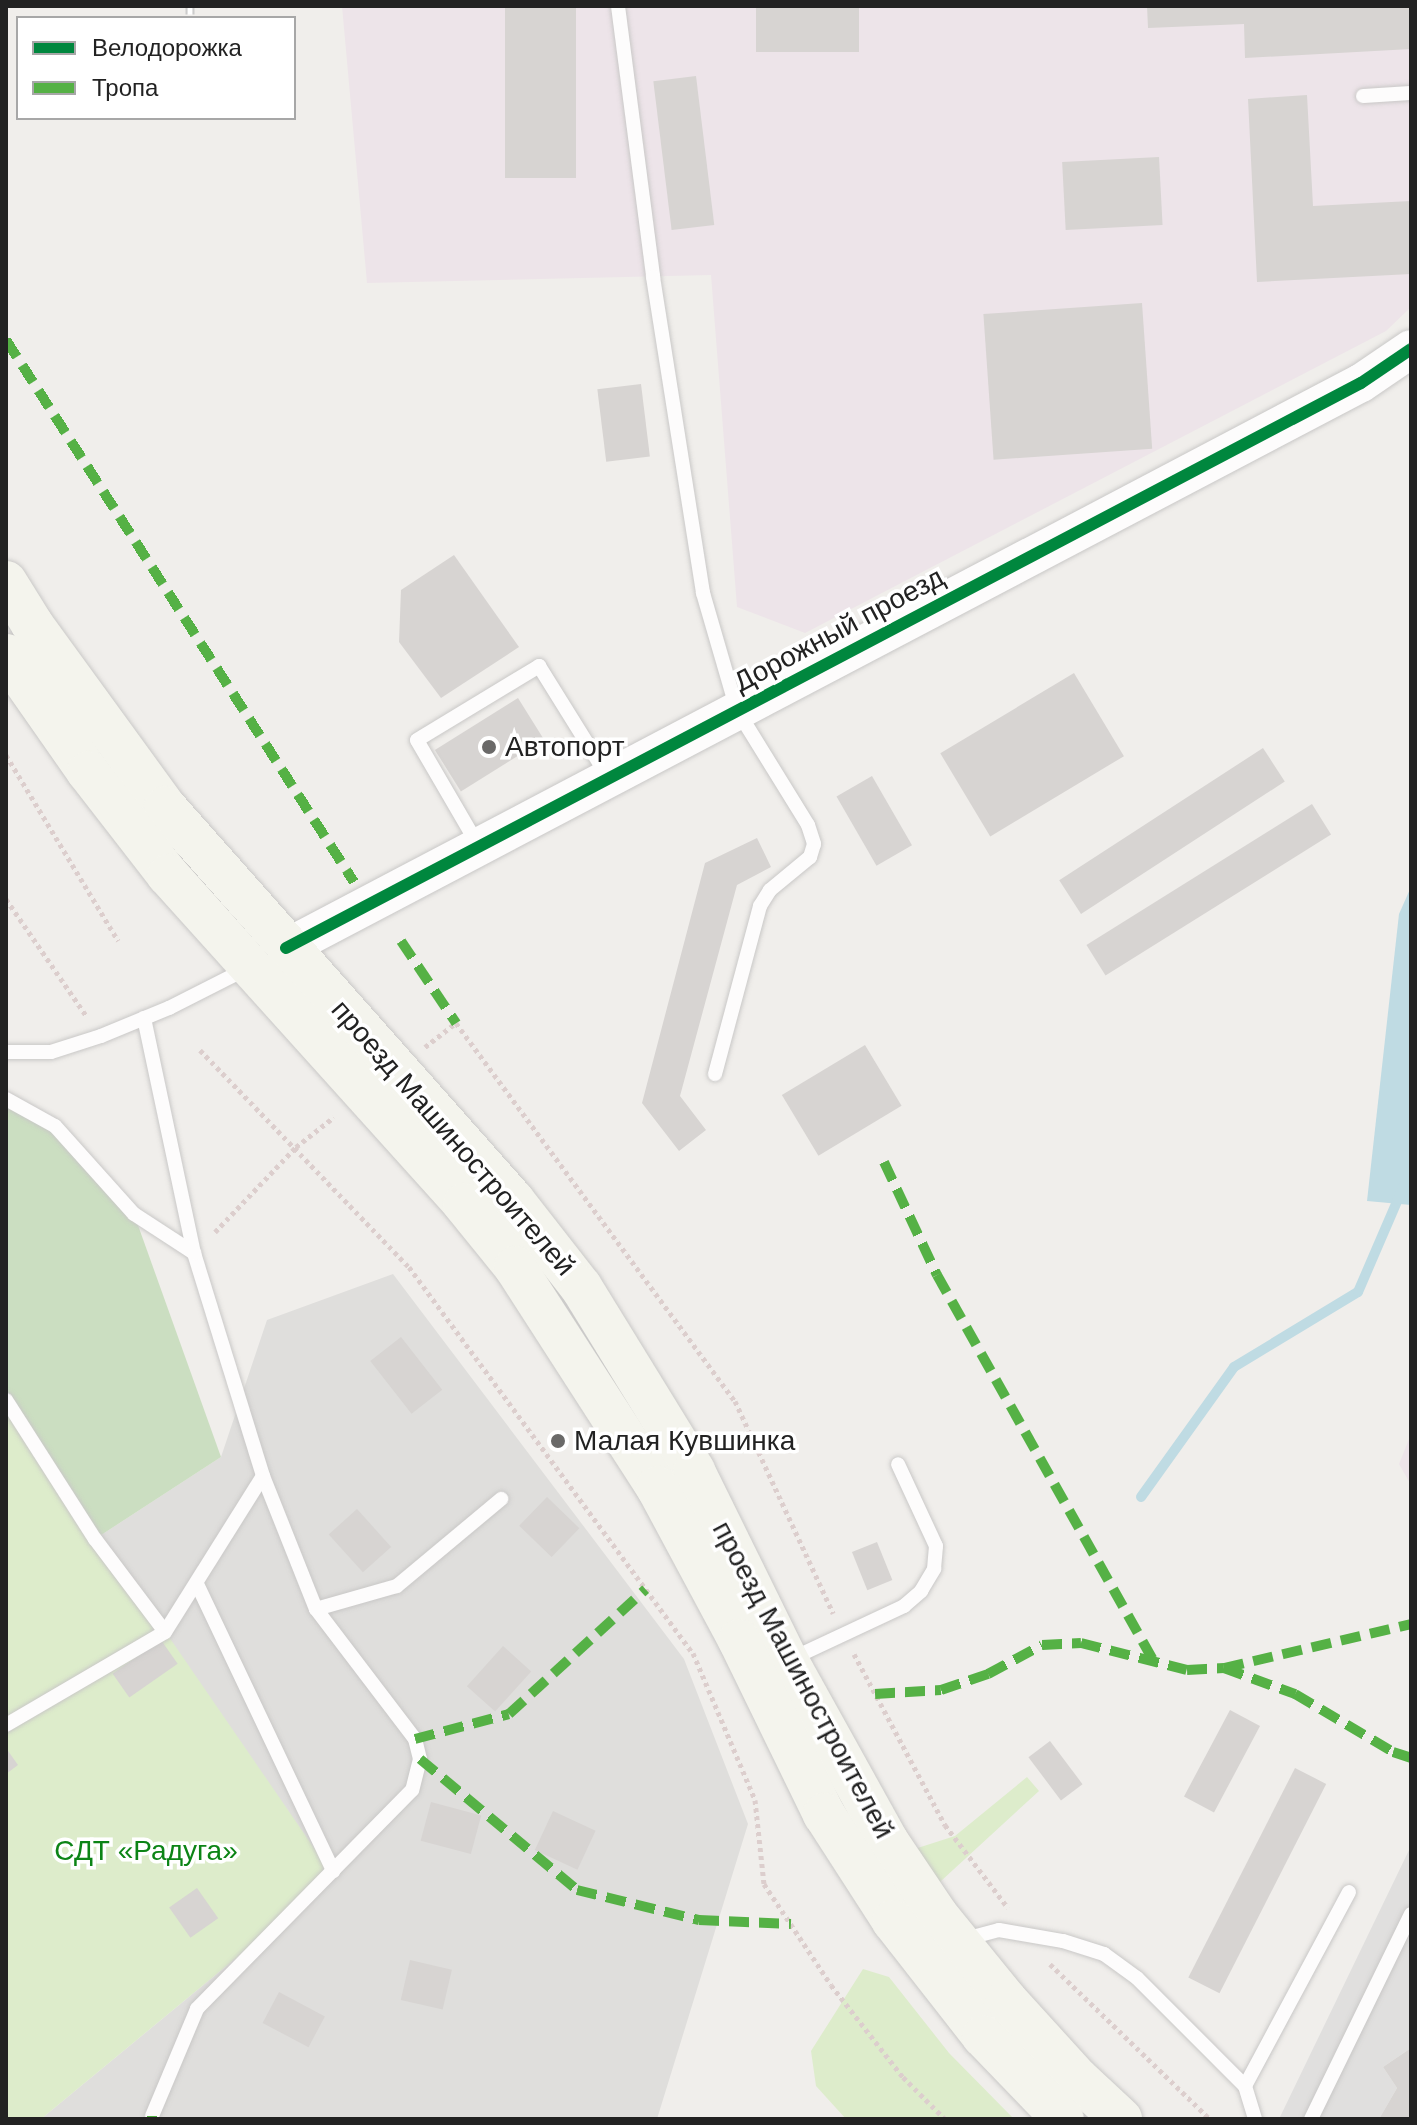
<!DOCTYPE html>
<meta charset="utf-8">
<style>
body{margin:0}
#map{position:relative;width:1417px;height:2125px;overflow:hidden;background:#f0eeeb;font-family:Helvetica,sans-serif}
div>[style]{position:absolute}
.residential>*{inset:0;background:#dfdedc}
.industrial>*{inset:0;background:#ede4e9}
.grass>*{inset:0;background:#ddeccb}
.forest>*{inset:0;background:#cbdec1}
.parking>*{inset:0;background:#e0dfde}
.water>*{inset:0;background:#bfdbe3}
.stream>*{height:10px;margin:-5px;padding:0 5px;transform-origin:5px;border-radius:5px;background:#bfdbe3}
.building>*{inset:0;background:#d7d4d2;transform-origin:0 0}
.path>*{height:5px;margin-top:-2.5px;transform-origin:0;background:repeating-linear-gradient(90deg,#dccecd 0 4px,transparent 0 8px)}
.roads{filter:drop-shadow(0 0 2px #c9c8c7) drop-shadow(0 0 2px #c9c8c7)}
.service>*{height:14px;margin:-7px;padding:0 7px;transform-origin:7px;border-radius:7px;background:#fdfcfc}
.tertiary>*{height:38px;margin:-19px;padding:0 19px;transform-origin:19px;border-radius:19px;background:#fdfcfc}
.secondary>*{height:42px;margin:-21px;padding:0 21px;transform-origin:21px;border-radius:21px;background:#f4f4ed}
.rail>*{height:9px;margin-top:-4.5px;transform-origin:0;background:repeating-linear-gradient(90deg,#fff 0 18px,#ccc 0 36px);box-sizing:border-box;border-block:2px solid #ccc}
.quiet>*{height:10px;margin-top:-5px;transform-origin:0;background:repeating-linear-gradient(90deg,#55b145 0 20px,transparent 0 30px)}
.cycleway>*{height:12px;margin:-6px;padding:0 6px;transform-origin:6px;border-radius:6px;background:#00873e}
.dots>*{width:22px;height:22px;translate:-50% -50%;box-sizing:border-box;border:4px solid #fff;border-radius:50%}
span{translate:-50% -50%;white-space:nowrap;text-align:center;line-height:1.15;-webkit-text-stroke:7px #fff;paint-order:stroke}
.street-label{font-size:28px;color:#222}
.poi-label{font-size:28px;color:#222}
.left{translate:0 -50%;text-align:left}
.park-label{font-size:28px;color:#0c8416}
.frame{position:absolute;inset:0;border:8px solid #222;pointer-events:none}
.legend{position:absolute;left:16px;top:16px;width:280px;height:104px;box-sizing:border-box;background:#fff;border:2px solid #a7a7a7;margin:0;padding:10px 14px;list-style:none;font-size:24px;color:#222}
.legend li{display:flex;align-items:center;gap:16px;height:40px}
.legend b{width:40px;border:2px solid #a7a7a7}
</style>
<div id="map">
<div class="residential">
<div style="clip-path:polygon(393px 1274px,684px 1659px,748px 1824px,657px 2119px,41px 2119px,333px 1878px,95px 1539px,221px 1457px,267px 1320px)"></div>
</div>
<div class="industrial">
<div style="clip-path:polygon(342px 6px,1411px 6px,1411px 307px,1386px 331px,805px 633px,737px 607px,711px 275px,367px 283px)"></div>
<div style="clip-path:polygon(1411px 1434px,1411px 1485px,1399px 1464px)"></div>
</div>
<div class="grass">
<div style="clip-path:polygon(6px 1400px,334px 1877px,41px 2119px,6px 2119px)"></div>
<div style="clip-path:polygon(1027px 1777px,1039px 1791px,929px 1892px,902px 1853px,955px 1836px)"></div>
<div style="clip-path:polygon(863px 1969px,889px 1977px,949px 2053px,1014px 2119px,846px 2119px,816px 2086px,811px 2051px)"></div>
</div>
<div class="forest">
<div style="clip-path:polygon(6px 1099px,55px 1126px,134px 1214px,221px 1457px,95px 1539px,6px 1400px)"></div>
</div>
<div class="parking">
<div style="clip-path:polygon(1411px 1846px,1411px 2048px,1383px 2067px,1397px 2088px,1379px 2119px,1279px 2119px)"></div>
</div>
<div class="water">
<div style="clip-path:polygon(1411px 887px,1411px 1205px,1367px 1201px,1399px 914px)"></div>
</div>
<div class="stream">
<div style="left:1141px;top:1497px;width:160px;rotate:-54.4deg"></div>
<div style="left:1234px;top:1367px;width:145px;rotate:-31.2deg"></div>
<div style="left:1358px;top:1292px;width:134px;rotate:-66.7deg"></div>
</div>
<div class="building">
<div style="left:505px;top:6px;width:71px;height:172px"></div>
<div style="left:756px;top:6px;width:103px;height:46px"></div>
<div style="clip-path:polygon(1147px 6px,1411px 6px,1411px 49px,1245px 58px,1244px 24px,1148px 28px)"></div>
<div style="left:696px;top:76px;width:150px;height:43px;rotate:83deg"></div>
<div style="clip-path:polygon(1307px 95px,1313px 206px,1411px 201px,1411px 274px,1257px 282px,1248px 99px)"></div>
<div style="left:1159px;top:157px;width:68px;height:97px;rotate:87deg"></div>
<div style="left:1142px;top:303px;width:146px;height:159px;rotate:86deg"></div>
<div style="left:641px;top:384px;width:73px;height:44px;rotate:83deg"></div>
<div style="clip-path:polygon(454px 555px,519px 647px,441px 698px,399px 642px,401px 590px)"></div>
<div style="left:1074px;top:673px;width:97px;height:156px;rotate:59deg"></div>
<div style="left:518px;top:698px;width:49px;height:98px;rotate:58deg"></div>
<div style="left:1263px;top:748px;width:40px;height:243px;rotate:57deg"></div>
<div style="left:872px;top:776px;width:80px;height:41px;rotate:60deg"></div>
<div style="left:1312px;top:804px;width:36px;height:266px;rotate:58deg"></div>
<div style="clip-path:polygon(757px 838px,771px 867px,737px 885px,680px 1096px,706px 1130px,679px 1151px,642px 1103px,705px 863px)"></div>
<div style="left:865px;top:1045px;width:71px;height:97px;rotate:59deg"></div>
<div style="left:401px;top:1337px;width:67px;height:39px;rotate:52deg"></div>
<div style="left:547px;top:1497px;width:45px;height:40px;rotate:44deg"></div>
<div style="left:357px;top:1509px;width:51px;height:38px;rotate:48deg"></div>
<div style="left:877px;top:1542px;width:41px;height:27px;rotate:68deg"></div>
<div style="left:161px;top:1640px;width:29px;height:59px;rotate:55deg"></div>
<div style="left:503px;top:1646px;width:38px;height:54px;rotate:42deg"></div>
<div style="left:1230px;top:1710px;width:34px;height:98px;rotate:28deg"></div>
<div style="left:1050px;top:1741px;width:54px;height:27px;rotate:53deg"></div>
<div style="clip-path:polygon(6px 1748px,18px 1765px,6px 1774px)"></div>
<div style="left:1295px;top:1768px;width:35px;height:235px;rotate:27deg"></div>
<div style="left:431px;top:1802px;width:52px;height:40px;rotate:15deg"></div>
<div style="left:553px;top:1811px;width:47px;height:43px;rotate:25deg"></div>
<div style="left:197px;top:1888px;width:37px;height:34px;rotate:55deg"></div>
<div style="left:410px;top:1960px;width:43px;height:41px;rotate:13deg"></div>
<div style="left:279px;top:1992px;width:52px;height:35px;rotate:28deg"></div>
<div style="clip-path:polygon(1411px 2048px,1411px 2119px,1379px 2119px,1397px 2088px,1383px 2067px)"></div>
</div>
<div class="path">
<div style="left:6px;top:755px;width:217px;rotate:58.9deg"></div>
<div style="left:6px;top:899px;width:143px;rotate:55.5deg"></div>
<div style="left:425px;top:1047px;width:39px;rotate:-38deg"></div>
<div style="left:456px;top:1023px;width:470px;rotate:53.6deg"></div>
<div style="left:735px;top:1401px;width:234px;rotate:65.2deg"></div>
<div style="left:200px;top:1050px;width:301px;rotate:46.1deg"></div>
<div style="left:409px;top:1267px;width:479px;rotate:53.7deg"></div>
<div style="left:693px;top:1653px;width:160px;rotate:67.1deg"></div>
<div style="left:755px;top:1800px;width:84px;rotate:83.9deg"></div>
<div style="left:764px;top:1884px;width:121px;rotate:56.4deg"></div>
<div style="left:831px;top:1985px;width:117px;rotate:52deg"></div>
<div style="left:903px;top:2077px;width:59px;rotate:45deg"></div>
<div style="left:215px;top:1232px;width:117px;rotate:-46.4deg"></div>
<div style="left:296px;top:1147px;width:48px;rotate:-38.3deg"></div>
<div style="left:854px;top:1654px;width:194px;rotate:62deg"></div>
<div style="left:945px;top:1825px;width:104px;rotate:52.8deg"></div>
<div style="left:1050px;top:1964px;width:223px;rotate:44.1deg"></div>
</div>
<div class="roads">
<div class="service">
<div style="left:618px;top:6px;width:273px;rotate:82.6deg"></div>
<div style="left:653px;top:277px;width:320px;rotate:81deg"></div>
<div style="left:703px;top:593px;width:122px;rotate:73.8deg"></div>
<div style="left:737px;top:710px;width:135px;rotate:58.3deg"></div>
<div style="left:808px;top:825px;width:20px;rotate:72deg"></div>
<div style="left:814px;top:844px;width:14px;rotate:107deg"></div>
<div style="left:810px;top:857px;width:52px;rotate:140.5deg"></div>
<div style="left:770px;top:890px;width:19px;rotate:122deg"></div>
<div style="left:760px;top:906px;width:174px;rotate:105deg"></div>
<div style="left:1363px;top:96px;width:48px;rotate:-3.6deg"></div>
<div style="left:478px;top:845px;width:121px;rotate:-120.2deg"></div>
<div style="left:417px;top:740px;width:143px;rotate:-31.2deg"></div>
<div style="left:539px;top:666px;width:131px;rotate:58.1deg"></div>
<div style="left:144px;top:1018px;width:240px;rotate:78deg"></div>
<div style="left:194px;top:1253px;width:233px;rotate:72.8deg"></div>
<div style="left:263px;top:1476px;width:143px;rotate:68.3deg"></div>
<div style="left:316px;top:1609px;width:163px;rotate:52.7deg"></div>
<div style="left:415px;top:1739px;width:21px;rotate:76deg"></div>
<div style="left:420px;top:1759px;width:32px;rotate:104deg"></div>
<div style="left:412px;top:1790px;width:307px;rotate:134.5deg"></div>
<div style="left:197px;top:2009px;width:116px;rotate:112.8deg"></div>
<div style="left:6px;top:1052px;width:45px"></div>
<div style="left:51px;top:1052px;width:52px;rotate:-17.7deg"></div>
<div style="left:101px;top:1036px;width:74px;rotate:-22.4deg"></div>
<div style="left:169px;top:1008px;width:89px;rotate:-26.9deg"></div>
<div style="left:6px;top:1099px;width:56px;rotate:28.9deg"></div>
<div style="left:55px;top:1126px;width:118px;rotate:48.1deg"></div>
<div style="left:134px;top:1214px;width:72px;rotate:33deg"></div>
<div style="left:6px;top:1400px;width:165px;rotate:57.4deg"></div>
<div style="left:95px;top:1539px;width:116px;rotate:53deg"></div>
<div style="left:197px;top:1584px;width:318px;rotate:64.6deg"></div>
<div style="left:316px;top:1609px;width:84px;rotate:-15.9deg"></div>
<div style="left:397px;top:1586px;width:136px;rotate:-39.9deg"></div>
<div style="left:791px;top:1659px;width:125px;rotate:-25.1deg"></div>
<div style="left:904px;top:1606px;width:23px;rotate:-41deg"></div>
<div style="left:921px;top:1591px;width:26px;rotate:-59deg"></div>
<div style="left:934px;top:1569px;width:23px;rotate:-85deg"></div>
<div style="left:936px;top:1546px;width:90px;rotate:-114.9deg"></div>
<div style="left:6px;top:1725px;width:184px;rotate:-30.3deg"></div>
<div style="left:165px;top:1632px;width:184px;rotate:-57.9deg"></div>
<div style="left:965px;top:1939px;width:35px;rotate:-15deg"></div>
<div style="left:999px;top:1930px;width:65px;rotate:9.8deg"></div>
<div style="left:1063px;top:1941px;width:43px;rotate:17.6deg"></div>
<div style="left:1104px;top:1954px;width:41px;rotate:36deg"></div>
<div style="left:1137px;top:1978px;width:153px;rotate:45deg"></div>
<div style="left:1245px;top:2086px;width:34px;rotate:73deg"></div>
<div style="left:1245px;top:2086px;width:220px;rotate:-61.8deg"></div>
<div style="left:1311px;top:2119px;width:228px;rotate:-64deg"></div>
</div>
<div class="tertiary">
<div style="left:286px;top:948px;width:1214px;rotate:-27.73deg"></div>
<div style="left:1361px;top:383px;width:60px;rotate:-34.2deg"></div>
</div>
<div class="secondary">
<div style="left:6px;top:582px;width:49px;rotate:58.2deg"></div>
<div style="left:32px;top:624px;width:226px;rotate:54deg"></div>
<div style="left:165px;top:807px;width:525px;rotate:48.48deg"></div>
<div style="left:513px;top:1200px;width:110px;rotate:52deg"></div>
<div style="left:581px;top:1287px;width:216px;rotate:58.4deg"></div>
<div style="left:694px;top:1471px;width:211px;rotate:63.8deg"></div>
<div style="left:787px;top:1660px;width:208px;rotate:61deg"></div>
<div style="left:888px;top:1842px;width:88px;rotate:56.1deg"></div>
<div style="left:937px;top:1915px;width:109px;rotate:50.9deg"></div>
<div style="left:1006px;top:2000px;width:107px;rotate:47.7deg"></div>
<div style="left:1078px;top:2079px;width:59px;rotate:42.9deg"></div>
<div style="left:6px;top:655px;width:143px;rotate:55deg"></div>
<div style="left:88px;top:772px;width:130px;rotate:52.2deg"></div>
<div style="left:168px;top:875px;width:443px;rotate:48deg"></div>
<div style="left:464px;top:1204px;width:81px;rotate:51deg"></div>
<div style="left:515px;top:1267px;width:262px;rotate:57.2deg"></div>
<div style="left:657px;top:1487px;width:174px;rotate:61.8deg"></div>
<div style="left:739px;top:1640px;width:194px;rotate:64deg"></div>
<div style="left:824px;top:1814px;width:127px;rotate:57.2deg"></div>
<div style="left:893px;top:1921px;width:146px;rotate:52deg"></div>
<div style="left:983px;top:2036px;width:115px;rotate:46.1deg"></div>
</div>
</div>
<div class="rail">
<div style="left:190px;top:14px;width:8px;rotate:-90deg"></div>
</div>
<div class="quiet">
<div style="left:6px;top:340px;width:644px;rotate:57.3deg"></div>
<div style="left:401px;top:941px;width:99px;rotate:56.1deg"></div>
<div style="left:884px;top:1162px;width:125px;rotate:64.9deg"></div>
<div style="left:937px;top:1275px;width:444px;rotate:60.7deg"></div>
<div style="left:1224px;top:1668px;width:76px;rotate:20.1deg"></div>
<div style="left:1295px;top:1694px;width:114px;rotate:30.6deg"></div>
<div style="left:1393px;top:1752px;width:19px;rotate:18deg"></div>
<div style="left:875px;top:1694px;width:66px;rotate:-3.5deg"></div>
<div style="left:941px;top:1690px;width:50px;rotate:-18.8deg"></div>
<div style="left:988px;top:1674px;width:61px;rotate:-28.2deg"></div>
<div style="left:1042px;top:1645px;width:39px;rotate:-3deg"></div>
<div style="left:1081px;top:1643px;width:109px;rotate:14.3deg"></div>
<div style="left:1187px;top:1670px;width:37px;rotate:-3deg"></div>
<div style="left:1224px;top:1668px;width:192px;rotate:-13.2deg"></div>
<div style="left:415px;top:1739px;width:97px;rotate:-14.9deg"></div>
<div style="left:509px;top:1714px;width:185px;rotate:-42.4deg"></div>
<div style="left:420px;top:1759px;width:204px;rotate:39.8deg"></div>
<div style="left:577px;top:1890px;width:126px;rotate:13.8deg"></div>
<div style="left:699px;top:1920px;width:92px;rotate:2.5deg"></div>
<div style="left:152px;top:2119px;width:3px;rotate:-90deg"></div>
</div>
<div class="cycleway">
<div style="left:286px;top:948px;width:1214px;rotate:-27.73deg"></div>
<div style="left:1361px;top:383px;width:60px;rotate:-34.2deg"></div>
</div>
<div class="dots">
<div style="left:489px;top:747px;background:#6a6968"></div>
<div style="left:558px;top:1441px;background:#6a6968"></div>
</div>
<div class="street-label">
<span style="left:839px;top:630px;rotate:-28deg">Дорожный проезд</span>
<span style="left:453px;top:1138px;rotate:49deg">проезд Машиностроителей</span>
<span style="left:803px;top:1680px;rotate:62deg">проезд Машиностроителей</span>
</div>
<div class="poi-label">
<span class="left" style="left:505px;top:747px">Автопорт</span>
<span class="left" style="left:574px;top:1441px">Малая Кувшинка</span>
</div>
<div class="park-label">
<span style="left:146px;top:1851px">СДТ «Радуга»</span>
</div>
<div class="frame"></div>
<ul class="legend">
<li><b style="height:10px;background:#00873e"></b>Велодорожка</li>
<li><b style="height:10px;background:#55b145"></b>Тропа</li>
</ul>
</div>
